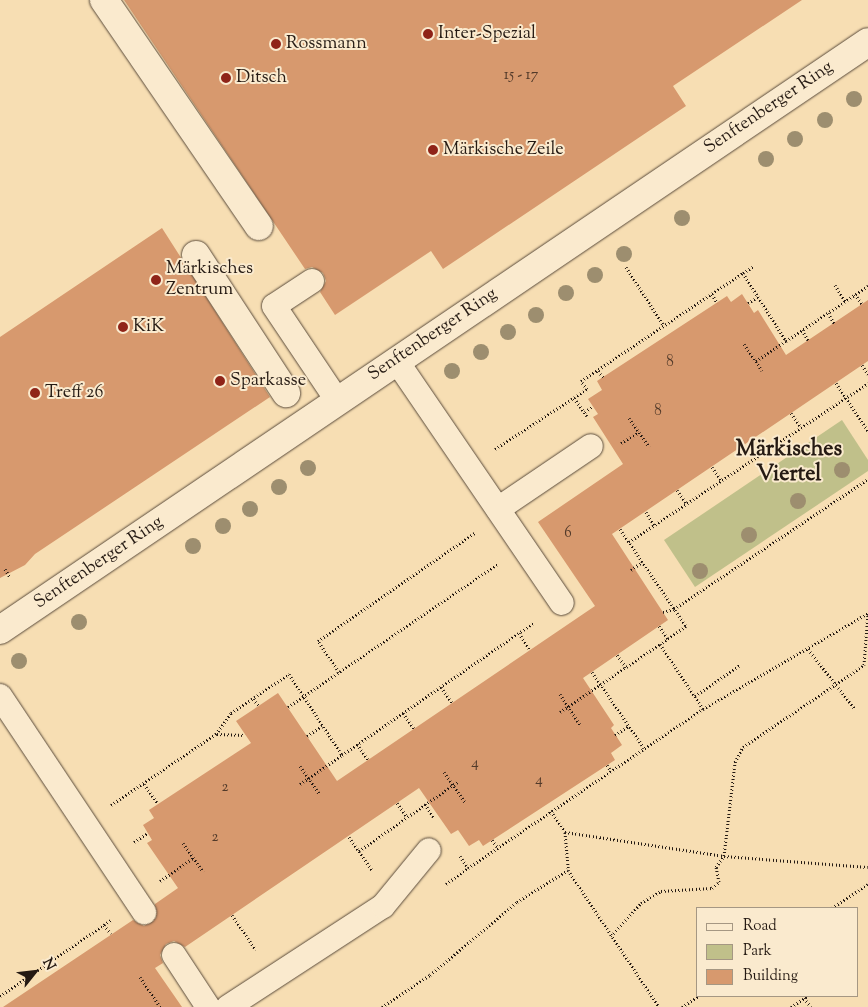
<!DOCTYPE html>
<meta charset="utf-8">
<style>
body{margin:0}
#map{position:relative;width:868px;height:1007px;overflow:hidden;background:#f7deb3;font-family:"Sorts Mill Goudy",serif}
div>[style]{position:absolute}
.green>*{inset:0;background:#c0c08a}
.building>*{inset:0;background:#d7996e}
.path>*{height:3px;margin-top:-1.5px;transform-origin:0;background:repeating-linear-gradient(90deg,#251a13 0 1px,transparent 0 3.5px)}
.roads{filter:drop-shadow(0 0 1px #5a4b3b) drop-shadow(0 0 1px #5a4b3b)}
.service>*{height:24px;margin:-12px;padding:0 12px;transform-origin:12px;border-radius:12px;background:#faeace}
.pedestrian>*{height:28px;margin:-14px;padding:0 14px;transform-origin:14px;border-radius:14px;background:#faeace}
.minor>*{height:28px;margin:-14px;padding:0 14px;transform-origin:14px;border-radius:14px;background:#faeace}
.trees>*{width:16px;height:16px;margin:-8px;border-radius:50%;background:#9d8e6f}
.dots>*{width:14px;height:14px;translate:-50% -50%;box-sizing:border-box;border:2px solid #faeace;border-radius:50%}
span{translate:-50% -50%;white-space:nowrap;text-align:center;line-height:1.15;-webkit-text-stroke:4px #faeace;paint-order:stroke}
.number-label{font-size:15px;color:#523a2a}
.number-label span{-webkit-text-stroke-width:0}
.poi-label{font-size:18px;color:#251a13}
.left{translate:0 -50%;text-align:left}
.street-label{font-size:18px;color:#251a13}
.district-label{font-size:22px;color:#251a13;font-weight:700}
.legend{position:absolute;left:696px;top:907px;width:162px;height:90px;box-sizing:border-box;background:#faeace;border:1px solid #a59783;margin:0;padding:6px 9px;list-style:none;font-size:15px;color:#251a13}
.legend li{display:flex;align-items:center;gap:10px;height:25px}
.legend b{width:25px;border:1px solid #a59783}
.north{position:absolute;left:10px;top:947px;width:50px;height:50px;-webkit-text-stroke:4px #faeace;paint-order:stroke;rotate:61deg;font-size:14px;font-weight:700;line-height:20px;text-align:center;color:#251a13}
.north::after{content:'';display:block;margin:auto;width:18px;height:22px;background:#251a13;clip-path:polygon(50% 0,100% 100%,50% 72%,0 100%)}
</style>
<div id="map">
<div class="green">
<div style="clip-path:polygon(842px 420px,868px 460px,868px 471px,695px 587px,664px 540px)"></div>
</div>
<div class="building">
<div style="clip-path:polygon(124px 0,802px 0,673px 86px,686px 106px,443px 269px,431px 251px,335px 315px,320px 292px,326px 281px,323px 273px,312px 267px,305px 269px)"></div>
<div style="clip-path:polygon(162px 228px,270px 397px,35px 554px,25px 565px,0 578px,0 337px)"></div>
<div style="clip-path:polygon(742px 294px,754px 313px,758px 310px,786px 355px,868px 300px,868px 361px,612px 534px,668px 620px,583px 678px,614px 725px,611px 728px,622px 745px,611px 753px,615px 760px,483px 846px,479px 840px,469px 846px,458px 830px,451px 834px,419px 788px,185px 947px,174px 941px,166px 944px,160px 955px,163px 963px,155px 968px,182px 1007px,3px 1007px,133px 920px,144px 926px,156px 918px,155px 904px,178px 888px,147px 843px,152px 840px,143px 825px,154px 818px,149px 810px,251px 743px,236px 721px,278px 693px,337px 781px,595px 606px,538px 522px,623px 464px,593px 417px,598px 414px,588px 399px,602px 390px,597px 381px,727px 296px,731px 302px)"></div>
</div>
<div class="path">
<div style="left:626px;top:267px;width:70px;rotate:57.2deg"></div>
<div style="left:743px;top:273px;width:13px;rotate:-32deg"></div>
<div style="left:835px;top:285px;width:19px;rotate:58deg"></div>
<div style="left:712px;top:294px;width:10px;rotate:61deg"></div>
<div style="left:855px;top:294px;width:12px;rotate:55deg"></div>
<div style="left:748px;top:303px;width:12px;rotate:-31deg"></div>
<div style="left:828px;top:313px;width:12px;rotate:59deg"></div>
<div style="left:802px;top:330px;width:12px;rotate:59deg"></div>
<div style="left:744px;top:344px;width:32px;rotate:56deg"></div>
<div style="left:756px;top:361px;width:36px;rotate:-34deg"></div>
<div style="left:862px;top:365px;width:11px;rotate:56deg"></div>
<div style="left:598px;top:371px;width:8px;rotate:50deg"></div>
<div style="left:836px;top:383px;width:58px;rotate:56.3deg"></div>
<div style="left:574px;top:398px;width:22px;rotate:54deg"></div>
<div style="left:585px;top:412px;width:10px;rotate:-37deg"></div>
<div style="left:791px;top:413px;width:16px;rotate:55deg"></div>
<div style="left:629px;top:418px;width:35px;rotate:55deg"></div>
<div style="left:621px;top:443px;width:21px;rotate:-31deg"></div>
<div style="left:495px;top:449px;width:110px;rotate:-33.1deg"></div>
<div style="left:587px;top:389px;width:10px;rotate:-127deg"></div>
<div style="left:581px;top:381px;width:195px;rotate:-33.7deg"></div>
<div style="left:743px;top:273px;width:80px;rotate:57.7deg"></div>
<div style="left:786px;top:341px;width:99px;rotate:-33.9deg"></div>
<div style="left:712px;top:467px;width:16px;rotate:55deg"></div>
<div style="left:677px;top:490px;width:16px;rotate:55deg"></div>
<div style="left:646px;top:512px;width:15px;rotate:58deg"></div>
<div style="left:620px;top:529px;width:117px;rotate:55.8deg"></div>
<div style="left:686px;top:626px;width:32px;rotate:145deg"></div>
<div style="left:660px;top:644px;width:78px;rotate:56.5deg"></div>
<div style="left:629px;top:542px;width:287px;rotate:-33.6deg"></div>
<div style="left:5px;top:569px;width:9px;rotate:58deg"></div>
<div style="left:631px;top:570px;width:14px;rotate:-36deg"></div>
<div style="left:663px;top:612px;width:11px;rotate:-15deg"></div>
<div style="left:674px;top:609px;width:234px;rotate:-33.8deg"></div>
<div style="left:659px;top:626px;width:16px;rotate:55deg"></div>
<div style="left:519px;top:633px;width:20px;rotate:57deg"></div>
<div style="left:808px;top:649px;width:76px;rotate:51.9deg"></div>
<div style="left:617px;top:655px;width:15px;rotate:53deg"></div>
<div style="left:339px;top:672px;width:37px;rotate:-124deg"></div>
<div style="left:318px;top:641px;width:192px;rotate:-34.6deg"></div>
<div style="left:592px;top:672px;width:92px;rotate:55.6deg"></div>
<div style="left:441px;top:687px;width:19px;rotate:55deg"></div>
<div style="left:560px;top:694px;width:38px;rotate:57deg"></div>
<div style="left:695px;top:696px;width:55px;rotate:-34.6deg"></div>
<div style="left:253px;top:699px;width:9px;rotate:49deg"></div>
<div style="left:288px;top:707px;width:254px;rotate:-34.3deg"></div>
<div style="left:560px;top:712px;width:121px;rotate:-34.2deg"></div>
<div style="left:403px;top:713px;width:19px;rotate:55deg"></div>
<div style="left:217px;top:734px;width:28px;rotate:2deg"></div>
<div style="left:615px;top:735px;width:17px;rotate:-33deg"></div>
<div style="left:307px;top:736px;width:18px;rotate:-34deg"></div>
<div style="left:357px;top:744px;width:19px;rotate:55deg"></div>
<div style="left:607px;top:765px;width:7px;rotate:56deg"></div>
<div style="left:300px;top:766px;width:33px;rotate:55deg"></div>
<div style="left:444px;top:772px;width:37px;rotate:55deg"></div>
<div style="left:144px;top:784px;width:24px;rotate:55deg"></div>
<div style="left:300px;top:784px;width:51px;rotate:-34.6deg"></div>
<div style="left:397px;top:803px;width:17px;rotate:54deg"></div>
<div style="left:425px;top:804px;width:17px;rotate:57deg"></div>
<div style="left:111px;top:805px;width:127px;rotate:-34.1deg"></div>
<div style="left:216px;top:734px;width:26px;rotate:-54deg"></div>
<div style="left:231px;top:713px;width:70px;rotate:-33.9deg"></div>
<div style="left:289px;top:674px;width:97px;rotate:56.8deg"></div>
<div style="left:342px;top:755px;width:234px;rotate:-34.6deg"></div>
<div style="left:551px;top:811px;width:25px;rotate:56deg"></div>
<div style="left:565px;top:832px;width:38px;rotate:85deg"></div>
<div style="left:568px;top:870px;width:164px;rotate:56.4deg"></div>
<div style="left:565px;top:832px;width:161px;rotate:8.6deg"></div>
<div style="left:724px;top:856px;width:144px;rotate:4.4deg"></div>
<div style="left:349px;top:837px;width:40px;rotate:55.1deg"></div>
<div style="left:492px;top:840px;width:10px;rotate:53deg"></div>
<div style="left:134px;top:842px;width:17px;rotate:-33deg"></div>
<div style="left:183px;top:843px;width:35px;rotate:55deg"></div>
<div style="left:359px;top:851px;width:122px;rotate:-35deg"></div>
<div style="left:460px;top:856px;width:14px;rotate:56deg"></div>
<div style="left:468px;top:868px;width:284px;rotate:-34.1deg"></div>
<div style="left:703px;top:709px;width:191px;rotate:-30.2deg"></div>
<div style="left:160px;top:881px;width:40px;rotate:-34.9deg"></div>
<div style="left:446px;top:884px;width:27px;rotate:-36deg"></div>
<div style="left:832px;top:908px;width:43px;rotate:-33.7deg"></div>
<div style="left:232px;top:915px;width:42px;rotate:55.6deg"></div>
<div style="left:104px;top:925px;width:11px;rotate:52deg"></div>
<div style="left:611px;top:936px;width:45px;rotate:-47.7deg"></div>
<div style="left:641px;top:903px;width:23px;rotate:-31deg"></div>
<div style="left:661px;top:891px;width:51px;rotate:-3.4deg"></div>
<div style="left:712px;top:888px;width:9px;rotate:-41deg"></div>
<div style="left:719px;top:882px;width:15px;rotate:-101deg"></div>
<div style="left:716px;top:867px;width:14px;rotate:-54deg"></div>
<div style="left:724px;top:856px;width:95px;rotate:-83.3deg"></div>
<div style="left:735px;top:762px;width:17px;rotate:-62deg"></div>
<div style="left:743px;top:747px;width:146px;rotate:-34.1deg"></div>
<div style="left:864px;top:665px;width:52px;rotate:-85.6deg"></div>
<div style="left:140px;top:977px;width:36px;rotate:56deg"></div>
<div style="left:0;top:996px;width:135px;rotate:-34.4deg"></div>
<div style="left:804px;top:998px;width:11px;rotate:52deg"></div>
<div style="left:382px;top:1007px;width:58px;rotate:-33.7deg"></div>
<div style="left:430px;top:975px;width:114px;rotate:-40deg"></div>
<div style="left:517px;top:902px;width:60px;rotate:-32.1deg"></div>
<div style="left:682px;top:1007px;width:20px;rotate:-33deg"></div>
<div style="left:791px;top:1007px;width:20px;rotate:-33deg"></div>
</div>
<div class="roads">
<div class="service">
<div style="left:312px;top:281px;width:45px;rotate:146.7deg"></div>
<div style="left:274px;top:306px;width:113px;rotate:56.2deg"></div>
<div style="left:396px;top:360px;width:294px;rotate:55.7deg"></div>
<div style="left:498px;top:509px;width:112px;rotate:-34.1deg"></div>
<div style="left:0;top:696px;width:260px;rotate:56.3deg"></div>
<div style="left:174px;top:955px;width:62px;rotate:56.8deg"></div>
<div style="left:228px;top:1007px;width:185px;rotate:-33.1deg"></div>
<div style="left:383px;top:906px;width:72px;rotate:-50.6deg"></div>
</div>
<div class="pedestrian">
<div style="left:104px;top:0;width:274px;rotate:55.6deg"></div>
<div style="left:196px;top:255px;width:165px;rotate:56.9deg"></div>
</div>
<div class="minor">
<div style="left:0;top:630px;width:1048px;rotate:-34.11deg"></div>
</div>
</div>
<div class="trees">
<div style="left:854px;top:99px"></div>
<div style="left:825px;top:120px"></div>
<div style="left:795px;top:139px"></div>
<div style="left:766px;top:159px"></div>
<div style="left:682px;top:218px"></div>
<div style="left:624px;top:254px"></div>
<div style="left:595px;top:275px"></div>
<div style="left:566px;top:293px"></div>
<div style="left:536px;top:315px"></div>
<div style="left:508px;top:332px"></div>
<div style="left:481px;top:352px"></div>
<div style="left:452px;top:371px"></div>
<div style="left:308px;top:468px"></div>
<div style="left:842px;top:470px"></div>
<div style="left:279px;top:487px"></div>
<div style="left:798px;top:501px"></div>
<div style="left:250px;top:509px"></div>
<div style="left:223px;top:526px"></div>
<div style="left:749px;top:535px"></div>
<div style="left:193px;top:546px"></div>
<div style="left:700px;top:571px"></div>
<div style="left:79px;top:622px"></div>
<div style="left:19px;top:661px"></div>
</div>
<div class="dots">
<div style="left:428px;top:34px;background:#8f2418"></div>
<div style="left:276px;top:44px;background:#8f2418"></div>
<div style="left:226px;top:78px;background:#8f2418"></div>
<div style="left:433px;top:150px;background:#8f2418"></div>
<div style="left:156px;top:280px;background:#8f2418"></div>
<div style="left:123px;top:327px;background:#8f2418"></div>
<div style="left:220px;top:381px;background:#8f2418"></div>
<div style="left:35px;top:393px;background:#8f2418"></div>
</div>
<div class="number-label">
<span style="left:521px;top:76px">15 - 17</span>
<span style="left:670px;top:363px">8</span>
<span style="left:658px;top:412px">8</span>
<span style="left:568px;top:534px">6</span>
<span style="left:475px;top:764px">4</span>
<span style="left:539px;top:781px">4</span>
<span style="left:225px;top:788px">2</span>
<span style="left:215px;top:838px">2</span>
</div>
<div class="poi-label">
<span class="left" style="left:438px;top:34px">Inter-Spezial</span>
<span class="left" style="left:286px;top:44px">Rossmann</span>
<span class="left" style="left:236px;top:78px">Ditsch</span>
<span class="left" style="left:443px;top:150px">Märkische Zeile</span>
<span class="left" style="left:166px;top:280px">Märkisches<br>Zentrum</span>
<span class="left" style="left:133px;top:327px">KiK</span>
<span class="left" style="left:230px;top:381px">Sparkasse</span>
<span class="left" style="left:45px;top:393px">Treff 26</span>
</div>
<div class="street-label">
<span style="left:769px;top:108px;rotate:-34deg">Senftenberger Ring</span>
<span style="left:433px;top:335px;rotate:-34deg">Senftenberger Ring</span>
<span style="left:99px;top:563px;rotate:-34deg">Senftenberger Ring</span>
</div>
<div class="district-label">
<span style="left:789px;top:463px">Märkisches<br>Viertel</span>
</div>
<ul class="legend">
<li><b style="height:6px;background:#faeace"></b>Road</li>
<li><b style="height:14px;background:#c0c08a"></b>Park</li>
<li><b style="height:14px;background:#d7996e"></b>Building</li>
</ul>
<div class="north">N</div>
</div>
